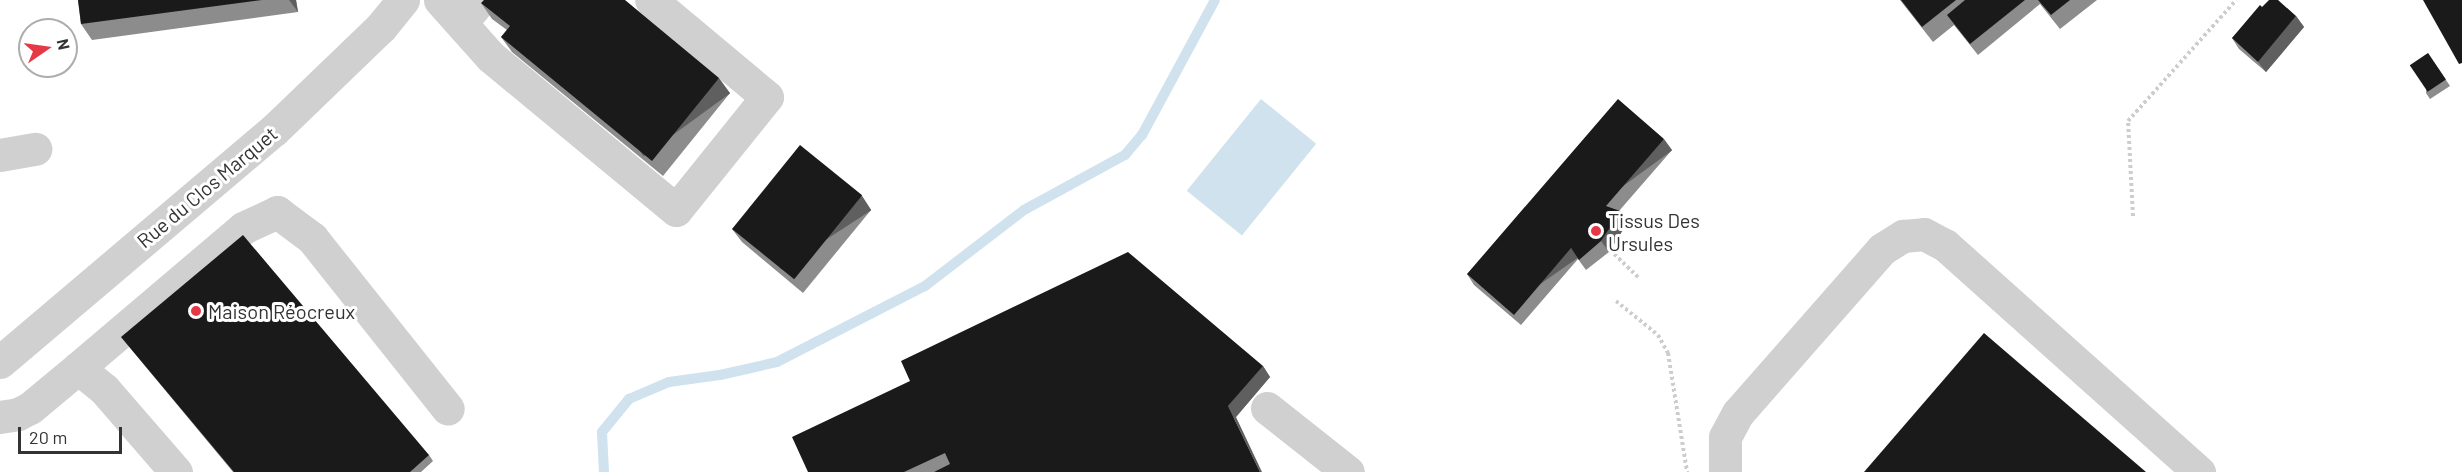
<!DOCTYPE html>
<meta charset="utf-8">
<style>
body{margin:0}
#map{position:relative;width:2462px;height:472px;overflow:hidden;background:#fff;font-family:Barlow,sans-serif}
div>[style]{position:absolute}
.water>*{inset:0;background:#cfe2ee;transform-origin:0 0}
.stream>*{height:10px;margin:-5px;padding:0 5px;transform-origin:5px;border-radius:5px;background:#cfe2ee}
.path>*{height:4px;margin-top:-2px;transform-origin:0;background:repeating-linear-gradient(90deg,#cdcdcd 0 3px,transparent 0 6px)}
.minor>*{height:33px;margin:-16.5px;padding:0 16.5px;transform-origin:16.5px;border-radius:16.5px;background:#d0d0d0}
.wall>*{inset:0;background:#8c8c8c}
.shaded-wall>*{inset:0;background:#5f5f5f;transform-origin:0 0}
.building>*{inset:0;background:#1a1a1a;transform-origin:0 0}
.dots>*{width:16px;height:16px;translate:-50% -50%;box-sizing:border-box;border:3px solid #fff;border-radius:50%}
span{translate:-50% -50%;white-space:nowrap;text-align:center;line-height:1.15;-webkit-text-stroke:6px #fff;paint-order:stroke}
.street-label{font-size:20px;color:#333}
.poi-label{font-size:20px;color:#333}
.left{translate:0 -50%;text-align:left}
.north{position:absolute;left:18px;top:18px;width:60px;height:60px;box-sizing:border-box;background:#fff;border:2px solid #adadad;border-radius:50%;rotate:77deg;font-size:16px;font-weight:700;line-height:24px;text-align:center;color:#333}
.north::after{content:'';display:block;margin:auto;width:21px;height:27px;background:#e63946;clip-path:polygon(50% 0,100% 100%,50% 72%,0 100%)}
.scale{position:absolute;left:18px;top:427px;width:104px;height:27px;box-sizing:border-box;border:3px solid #333;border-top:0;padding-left:8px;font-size:18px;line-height:21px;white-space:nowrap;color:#333;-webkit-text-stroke:4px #fff;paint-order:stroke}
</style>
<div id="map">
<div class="water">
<div style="left:1261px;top:99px;width:71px;height:118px;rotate:39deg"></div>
</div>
<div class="stream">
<div style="left:604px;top:472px;width:40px;rotate:-92.9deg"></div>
<div style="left:602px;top:432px;width:43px;rotate:-50.7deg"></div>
<div style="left:629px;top:399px;width:43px;rotate:-23deg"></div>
<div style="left:669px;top:382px;width:51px;rotate:-7.8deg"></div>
<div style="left:720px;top:375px;width:58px;rotate:-12.8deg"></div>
<div style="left:777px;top:362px;width:166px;rotate:-27.2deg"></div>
<div style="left:925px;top:286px;width:125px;rotate:-37.5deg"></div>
<div style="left:1024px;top:210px;width:115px;rotate:-28.6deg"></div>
<div style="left:1125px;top:155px;width:26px;rotate:-50deg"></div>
<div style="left:1142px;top:135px;width:153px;rotate:-61.6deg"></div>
</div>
<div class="path">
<div style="left:2133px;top:216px;width:95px;rotate:-93deg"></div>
<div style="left:2128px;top:121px;width:162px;rotate:-48.2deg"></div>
<div style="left:1610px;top:250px;width:39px;rotate:44deg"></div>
<div style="left:1616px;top:301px;width:54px;rotate:39deg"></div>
<div style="left:1658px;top:335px;width:21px;rotate:61deg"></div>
<div style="left:1668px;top:353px;width:121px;rotate:80.9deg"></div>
</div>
<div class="minor">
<div style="left:440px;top:0;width:76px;rotate:48.2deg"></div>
<div style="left:491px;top:57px;width:240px;rotate:39.6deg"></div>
<div style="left:676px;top:210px;width:145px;rotate:-51.2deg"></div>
<div style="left:767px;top:97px;width:151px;rotate:-140.1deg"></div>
<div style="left:461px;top:23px;width:30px;rotate:-50deg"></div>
<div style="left:0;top:155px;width:36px;rotate:-10deg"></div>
<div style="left:0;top:362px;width:359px;rotate:-40.3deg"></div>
<div style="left:274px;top:130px;width:149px;rotate:-43.9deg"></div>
<div style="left:381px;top:27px;width:35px;rotate:-51deg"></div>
<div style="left:78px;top:368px;width:216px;rotate:-40.3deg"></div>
<div style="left:243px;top:228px;width:38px;rotate:-25deg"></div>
<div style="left:277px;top:212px;width:44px;rotate:36.6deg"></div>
<div style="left:312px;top:238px;width:218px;rotate:51.5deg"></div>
<div style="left:1267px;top:408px;width:103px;rotate:38.3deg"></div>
<div style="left:0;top:417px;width:18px;rotate:-9deg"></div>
<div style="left:18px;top:414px;width:13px;rotate:-27deg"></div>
<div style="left:30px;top:408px;width:62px;rotate:-39.8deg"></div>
<div style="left:78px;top:368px;width:33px;rotate:39deg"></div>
<div style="left:104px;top:389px;width:110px;rotate:49.1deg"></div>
<div style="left:1725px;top:472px;width:35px;rotate:-90deg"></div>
<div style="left:1725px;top:437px;width:27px;rotate:-62deg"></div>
<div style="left:1738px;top:413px;width:218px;rotate:-48.7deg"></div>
<div style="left:1882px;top:249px;width:25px;rotate:-32deg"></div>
<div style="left:1903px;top:236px;width:21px;rotate:-5deg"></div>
<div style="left:1924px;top:234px;width:24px;rotate:28deg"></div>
<div style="left:1945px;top:245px;width:341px;rotate:41.8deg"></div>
</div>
<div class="wall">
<div style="clip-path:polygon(78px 0,296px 0,298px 12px,92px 40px,81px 24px)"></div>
<div style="clip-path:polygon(1900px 0,2097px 0,2060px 29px,2040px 4px,1978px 55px,1954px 25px,1933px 42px)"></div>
<div style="clip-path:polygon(481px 3px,730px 93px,663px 176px,512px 52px,501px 37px,507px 30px,492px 19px)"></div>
<div style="clip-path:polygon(2262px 7px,2296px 16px,2304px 27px,2266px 72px,2239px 49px,2232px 38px)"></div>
<div style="clip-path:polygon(2428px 53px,2450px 86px,2430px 99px,2426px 93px)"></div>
<div style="clip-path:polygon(1672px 150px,1619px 211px,1627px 222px,1626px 225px,1609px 252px,1586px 270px,1578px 259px,1521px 325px,1474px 285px,1467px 274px)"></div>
<div style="clip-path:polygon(862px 196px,871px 210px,803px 293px,742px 242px,732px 229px)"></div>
<div style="clip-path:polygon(121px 337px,429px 455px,433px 461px,421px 472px,233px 472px)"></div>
<div style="clip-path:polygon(1263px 366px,1270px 377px,1236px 417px,934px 472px,808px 472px)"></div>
</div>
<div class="shaded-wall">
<div style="clip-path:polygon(289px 0,296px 0,298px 12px)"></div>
<div style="clip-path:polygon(2296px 16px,2304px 27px,2266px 72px,2258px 62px)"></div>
<div style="left:719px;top:78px;width:19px;height:107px;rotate:54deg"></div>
<div style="left:1664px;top:139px;width:14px;height:89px;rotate:54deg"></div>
<div style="left:862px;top:196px;width:17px;height:108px;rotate:57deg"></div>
<div style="clip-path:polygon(1620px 211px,1627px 222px,1626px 225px,1609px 252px,1601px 241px)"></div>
<div style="left:1571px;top:248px;width:12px;height:88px;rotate:55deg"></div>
<div style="clip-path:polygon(1263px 366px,1270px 377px,1236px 417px,1262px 472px,1260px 472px,1228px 406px)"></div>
</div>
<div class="building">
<div style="clip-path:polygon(78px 0,262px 0,81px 24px)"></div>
<div style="clip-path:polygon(484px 0,625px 0,719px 78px,652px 161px,501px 37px,510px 26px,481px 3px)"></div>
<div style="clip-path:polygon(1901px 0,1956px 0,1922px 27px)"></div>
<div style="clip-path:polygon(1965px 0,2025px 0,1970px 44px,1947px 15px)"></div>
<div style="clip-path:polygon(2038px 0,2070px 0,2051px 15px)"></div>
<div style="clip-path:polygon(2269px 0,2278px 0,2296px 16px,2258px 62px,2232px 38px,2260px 5px,2262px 7px)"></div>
<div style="clip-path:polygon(2423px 0,2462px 0,2462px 63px,2459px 64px)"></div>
<div style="left:2428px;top:53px;width:32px;height:22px;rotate:56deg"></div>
<div style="clip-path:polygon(1618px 99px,1664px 139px,1606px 206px,1620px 211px,1619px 214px,1601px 241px,1579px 260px,1571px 248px,1514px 315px,1467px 274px)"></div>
<div style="left:800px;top:145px;width:80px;height:108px;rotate:39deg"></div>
<div style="clip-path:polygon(243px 235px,429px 455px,410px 472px,234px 472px,121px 337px)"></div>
<div style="clip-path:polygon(1128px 252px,1263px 366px,1228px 406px,1260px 472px,934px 472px,950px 464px,945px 453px,904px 472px,808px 472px,792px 437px,910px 381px,901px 361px)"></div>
<div style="clip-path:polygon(1984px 333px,2146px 472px,1864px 472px)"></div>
</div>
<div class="dots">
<div style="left:1596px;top:231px;background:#e63946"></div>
<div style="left:196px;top:311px;background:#e63946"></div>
</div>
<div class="street-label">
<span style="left:207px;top:187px;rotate:-40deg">Rue du Clos Marquet</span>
</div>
<div class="poi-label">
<span class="left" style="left:1608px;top:232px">Tissus Des<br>Ursules</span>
<span class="left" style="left:208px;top:311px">Maison Réocreux</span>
</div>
<div class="north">N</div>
<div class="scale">20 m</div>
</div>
